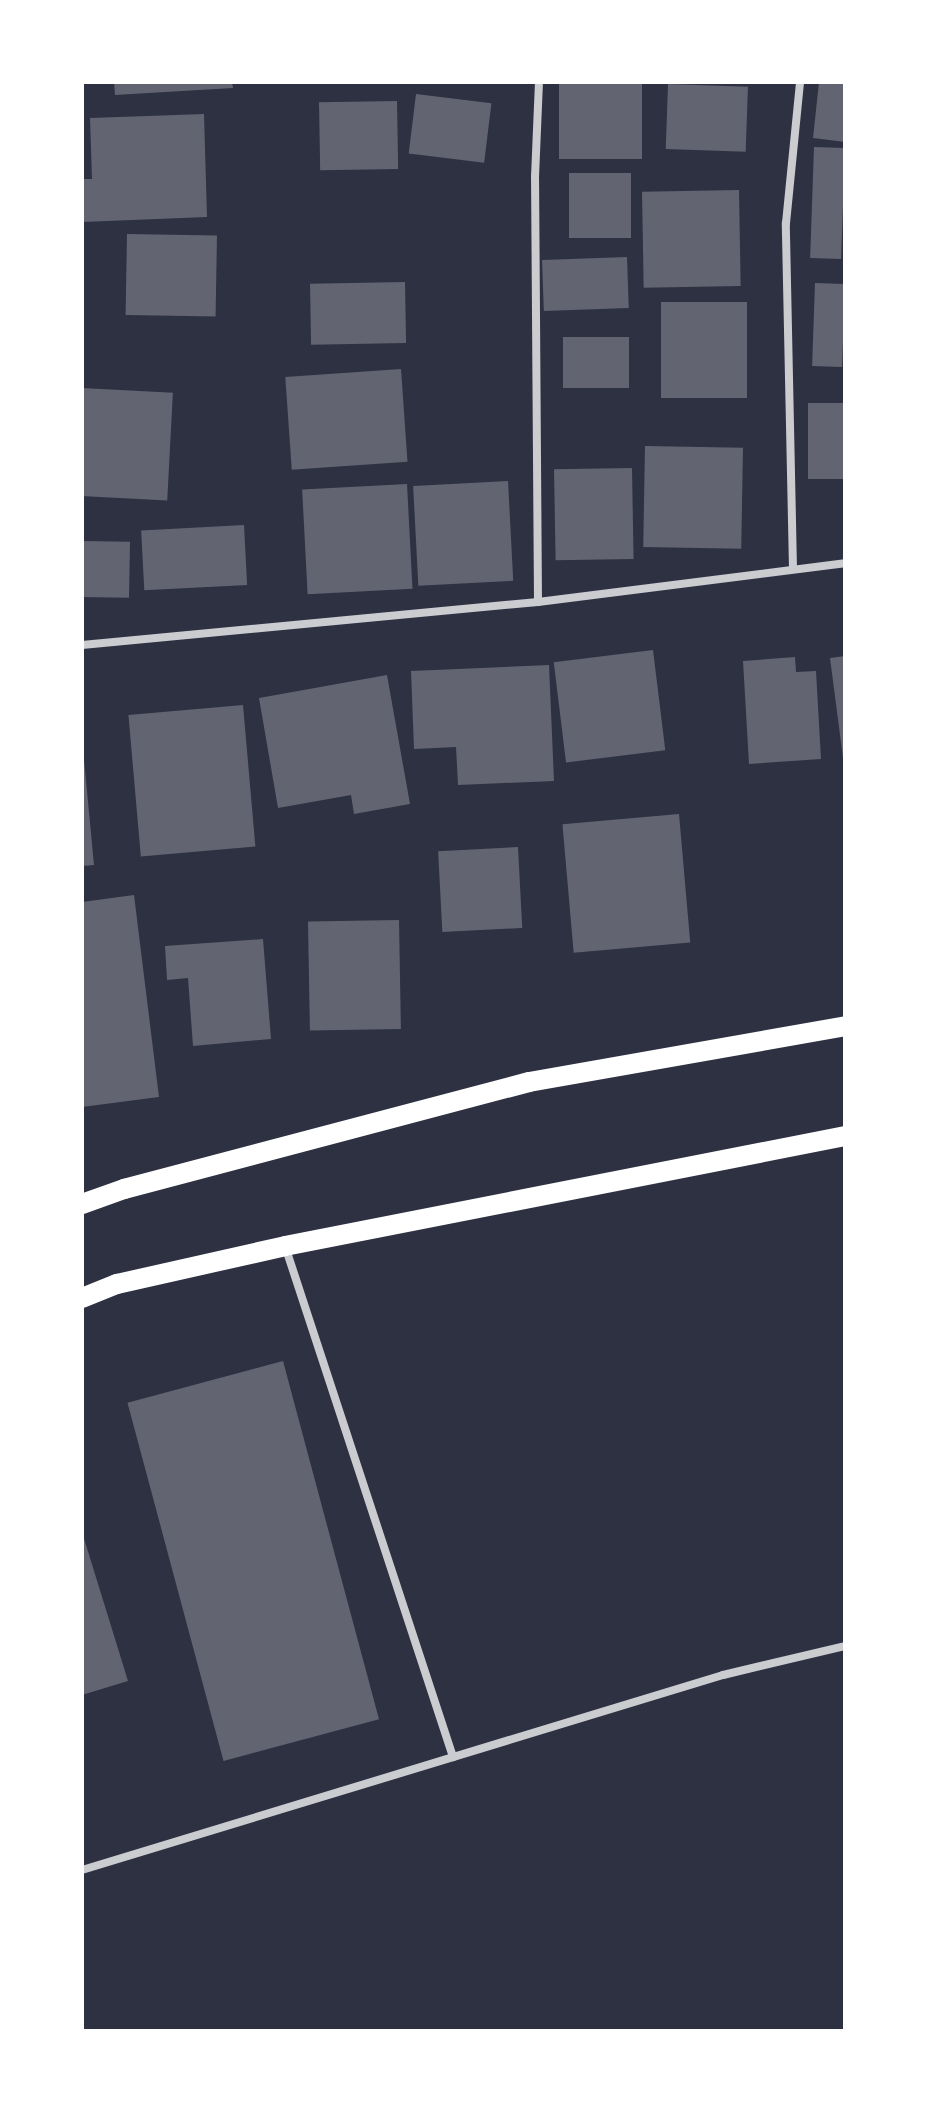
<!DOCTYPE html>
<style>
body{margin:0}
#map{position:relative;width:927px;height:2113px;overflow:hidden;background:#2d3142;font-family:"Asap Condensed",sans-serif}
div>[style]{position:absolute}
.building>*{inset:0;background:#626471;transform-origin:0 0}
.minor>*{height:8px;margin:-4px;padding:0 4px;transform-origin:4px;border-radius:4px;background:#caccd0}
.primary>*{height:20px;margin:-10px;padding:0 10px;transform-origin:10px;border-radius:10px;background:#fff}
span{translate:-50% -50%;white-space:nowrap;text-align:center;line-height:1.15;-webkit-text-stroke:6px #fff;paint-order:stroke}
.frame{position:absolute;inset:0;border:84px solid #fff;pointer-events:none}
</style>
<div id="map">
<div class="building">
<div style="clip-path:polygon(114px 82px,232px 82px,233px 88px,115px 95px)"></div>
<div style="left:559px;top:82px;width:83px;height:77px"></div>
<div style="clip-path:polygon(819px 82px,845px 82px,845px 142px,813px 138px)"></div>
<div style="left:668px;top:84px;width:80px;height:65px;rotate:2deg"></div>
<div style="left:416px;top:94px;width:76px;height:60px;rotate:7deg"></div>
<div style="left:397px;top:101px;width:68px;height:78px;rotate:89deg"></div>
<div style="clip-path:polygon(204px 114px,207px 217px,82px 222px,82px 179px,92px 179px,90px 118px)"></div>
<div style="left:814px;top:147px;width:31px;height:111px;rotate:2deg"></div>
<div style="left:569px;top:173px;width:62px;height:65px"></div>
<div style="left:739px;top:190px;width:96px;height:97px;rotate:89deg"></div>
<div style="left:127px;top:234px;width:90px;height:81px;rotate:1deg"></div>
<div style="left:627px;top:257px;width:51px;height:85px;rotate:88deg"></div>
<div style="left:405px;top:282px;width:61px;height:95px;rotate:89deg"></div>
<div style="left:815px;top:283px;width:30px;height:83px;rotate:2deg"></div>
<div style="left:747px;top:302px;width:96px;height:86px;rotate:90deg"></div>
<div style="left:563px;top:337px;width:66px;height:51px"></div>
<div style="left:401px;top:369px;width:93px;height:116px;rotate:86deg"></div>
<div style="left:82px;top:388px;width:91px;height:108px;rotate:3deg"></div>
<div style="left:845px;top:403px;width:76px;height:37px;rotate:90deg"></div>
<div style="left:645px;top:446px;width:98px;height:101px;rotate:1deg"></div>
<div style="left:632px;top:468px;width:91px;height:78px;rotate:89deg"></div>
<div style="left:508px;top:481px;width:100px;height:95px;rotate:87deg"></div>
<div style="left:407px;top:484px;width:105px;height:105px;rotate:87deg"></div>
<div style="left:244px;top:525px;width:60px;height:103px;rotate:87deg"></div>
<div style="left:82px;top:541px;width:48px;height:56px;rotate:1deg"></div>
<div style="left:653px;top:650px;width:101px;height:100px;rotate:83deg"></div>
<div style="clip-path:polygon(845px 656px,845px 758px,843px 758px,830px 658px)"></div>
<div style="clip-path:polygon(795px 657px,796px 672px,816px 671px,821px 759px,749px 764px,743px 661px)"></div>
<div style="clip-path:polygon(549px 665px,554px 781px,458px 785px,456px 747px,414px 749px,411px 671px)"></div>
<div style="clip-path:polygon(387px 675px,410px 804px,354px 814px,351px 795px,278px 808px,259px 698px)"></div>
<div style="left:243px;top:705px;width:142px;height:115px;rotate:85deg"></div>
<div style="clip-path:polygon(82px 738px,94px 865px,82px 866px)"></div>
<div style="left:679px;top:814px;width:129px;height:117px;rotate:85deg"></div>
<div style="left:518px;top:847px;width:81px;height:80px;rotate:87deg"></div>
<div style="clip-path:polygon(134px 895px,159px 1097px,82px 1107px,82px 902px)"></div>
<div style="left:399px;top:920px;width:109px;height:91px;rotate:89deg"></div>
<div style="clip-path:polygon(263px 939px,271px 1039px,193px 1046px,188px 978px,167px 980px,165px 946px)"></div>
<div style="left:283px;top:1361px;width:371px;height:161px;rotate:75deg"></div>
<div style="clip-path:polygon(82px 1532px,128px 1681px,82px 1695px)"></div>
</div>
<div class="minor">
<div style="left:793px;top:569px;width:346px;rotate:-91.2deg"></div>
<div style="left:786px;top:223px;width:142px;rotate:-84.3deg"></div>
<div style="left:538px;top:602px;width:425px;rotate:-90.4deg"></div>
<div style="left:535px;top:177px;width:95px;rotate:-87.6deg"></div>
<div style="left:82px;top:645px;width:458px;rotate:-5.4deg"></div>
<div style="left:538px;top:602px;width:309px;rotate:-7.2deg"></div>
<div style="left:285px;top:1246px;width:538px;rotate:71.8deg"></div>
<div style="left:82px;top:1870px;width:670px;rotate:-16.92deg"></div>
<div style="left:723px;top:1675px;width:125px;rotate:-13.4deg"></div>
</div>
<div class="primary">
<div style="left:82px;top:1204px;width:45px;rotate:-19.7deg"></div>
<div style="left:124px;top:1189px;width:419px;rotate:-14.8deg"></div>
<div style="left:529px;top:1082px;width:321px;rotate:-10deg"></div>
<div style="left:82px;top:1298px;width:38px;rotate:-22deg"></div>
<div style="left:117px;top:1284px;width:172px;rotate:-12.7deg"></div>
<div style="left:285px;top:1246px;width:571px;rotate:-11.11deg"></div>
</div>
<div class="frame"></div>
</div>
